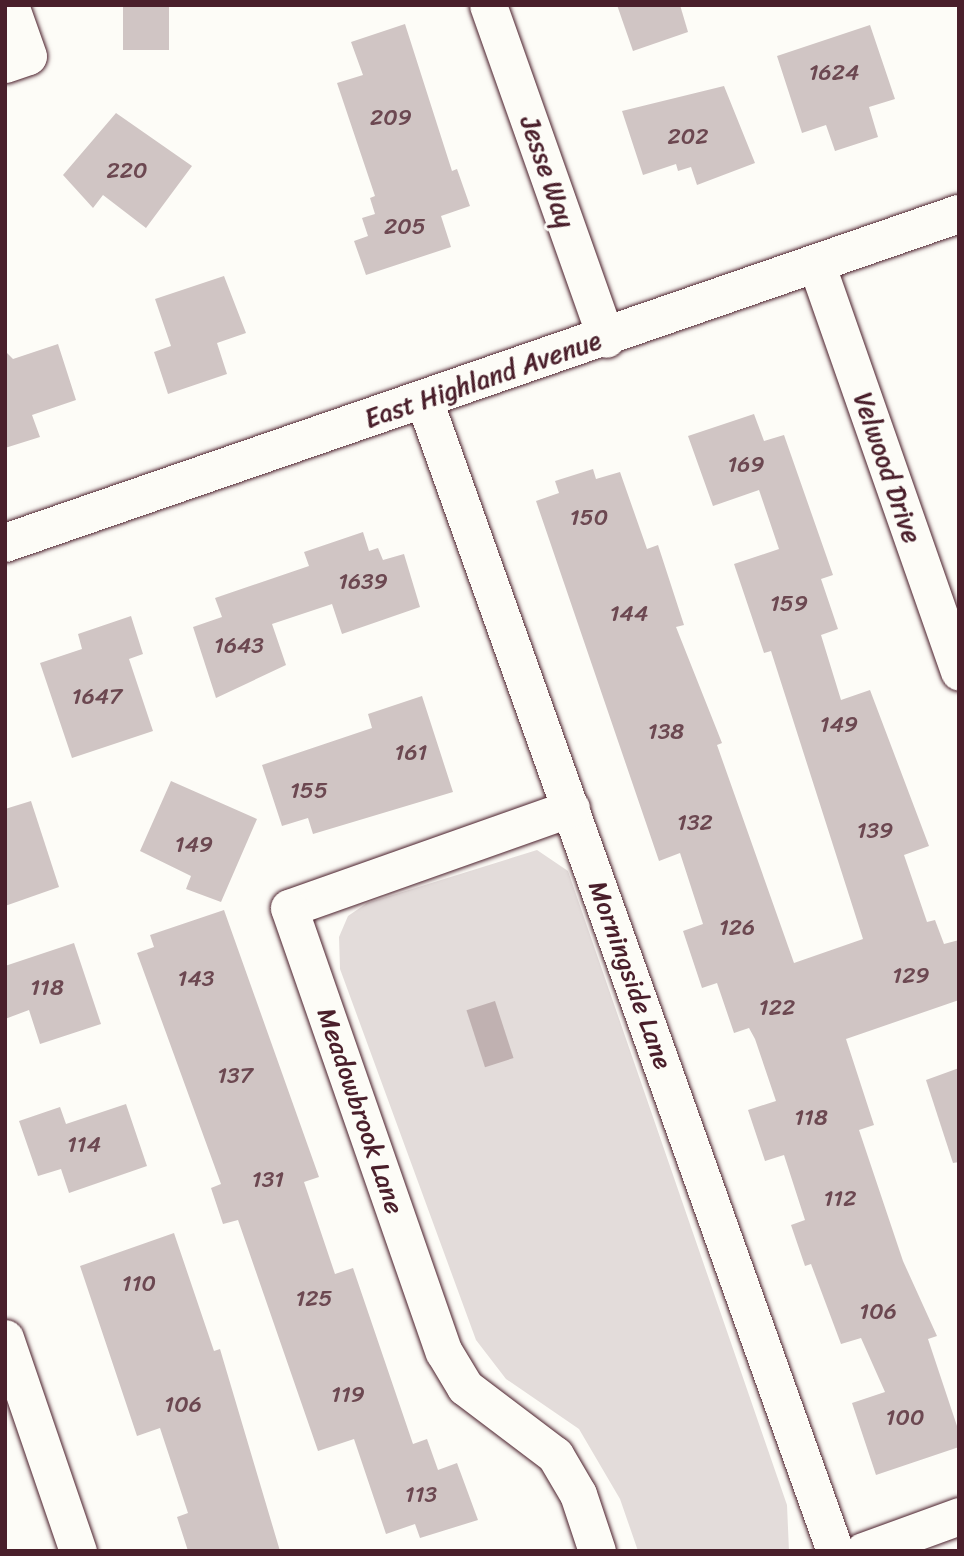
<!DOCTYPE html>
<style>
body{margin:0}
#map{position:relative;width:964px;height:1556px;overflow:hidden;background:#fdfcf7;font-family:Sriracha,sans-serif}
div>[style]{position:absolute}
.green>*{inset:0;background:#e3dcda}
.water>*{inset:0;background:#c0b1b1;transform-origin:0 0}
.building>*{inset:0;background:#d0c5c4;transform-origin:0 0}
.roads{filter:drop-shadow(0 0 2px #4a1f2b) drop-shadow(0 0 2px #4a1f2b)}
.street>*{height:37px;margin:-18.5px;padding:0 18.5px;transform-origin:18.5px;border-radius:18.5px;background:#fdfcf7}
.secondary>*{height:38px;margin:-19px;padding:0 19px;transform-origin:19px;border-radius:19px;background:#fdfcf7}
span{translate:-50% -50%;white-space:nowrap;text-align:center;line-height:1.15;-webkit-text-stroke:6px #fdfcf7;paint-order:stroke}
.number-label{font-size:23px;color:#6c4851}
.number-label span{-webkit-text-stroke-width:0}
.street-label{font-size:26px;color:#4a1f2b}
.frame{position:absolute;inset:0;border:7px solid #4a1f2b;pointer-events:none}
</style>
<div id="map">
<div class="green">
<div style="clip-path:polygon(537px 850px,568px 871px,787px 1505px,789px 1551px,638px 1551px,620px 1499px,579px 1429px,506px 1379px,476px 1340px,340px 969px,339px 937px,348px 916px,367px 903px)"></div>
</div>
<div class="water">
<div style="left:495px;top:1001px;width:60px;height:30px;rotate:72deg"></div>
</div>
<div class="building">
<div style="left:123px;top:5px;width:46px;height:45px"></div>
<div style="clip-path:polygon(617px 5px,680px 5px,688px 32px,633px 51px)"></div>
<div style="clip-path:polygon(405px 24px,452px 171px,457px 169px,470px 206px,441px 216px,451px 247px,366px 275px,354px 241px,368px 236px,362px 218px,375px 214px,370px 198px,375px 196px,337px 83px,363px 75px,351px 42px)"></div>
<div style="clip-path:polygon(870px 25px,895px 99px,869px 107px,878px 137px,835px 151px,826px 125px,802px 133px,777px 56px)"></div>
<div style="clip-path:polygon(724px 86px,755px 163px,697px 185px,691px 167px,678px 171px,676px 164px,643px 175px,622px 111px)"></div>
<div style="clip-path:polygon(116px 113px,192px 166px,146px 228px,103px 195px,93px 208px,63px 175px)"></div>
<div style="clip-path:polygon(224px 276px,246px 333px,217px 343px,227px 374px,168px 394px,154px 352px,171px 346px,155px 299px)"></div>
<div style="clip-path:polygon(58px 344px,76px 400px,32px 415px,40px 437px,5px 448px,5px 351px,13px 359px)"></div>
<div style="clip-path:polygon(754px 414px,764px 441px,784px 435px,833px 575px,821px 579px,838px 629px,821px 635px,841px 700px,870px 690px,929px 846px,904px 855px,927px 922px,935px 920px,944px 944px,959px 940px,959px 1000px,846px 1039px,874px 1125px,859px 1130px,903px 1261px,937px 1336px,928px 1339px,959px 1432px,959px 1447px,876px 1475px,852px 1403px,885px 1392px,861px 1338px,841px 1344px,811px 1264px,805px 1266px,791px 1225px,805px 1220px,784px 1155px,765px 1161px,748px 1110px,776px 1101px,755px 1039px,749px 1028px,734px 1033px,717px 983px,702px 988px,683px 931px,703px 924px,680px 853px,659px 861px,536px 501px,559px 493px,555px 481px,593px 469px,596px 479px,620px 472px,647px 549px,658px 545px,684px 625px,676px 627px,722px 743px,717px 745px,794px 963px,863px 939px,771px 651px,764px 653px,734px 564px,779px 549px,759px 490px,713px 506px,688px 436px)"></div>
<div style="clip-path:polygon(363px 532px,369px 551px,378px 548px,383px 560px,404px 554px,420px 607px,342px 634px,332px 604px,272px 624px,286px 665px,216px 698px,193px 627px,222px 617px,215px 598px,309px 566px,304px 552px)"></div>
<div style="clip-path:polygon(131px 616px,143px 654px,129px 659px,153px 731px,72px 758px,40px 663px,82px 649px,78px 634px)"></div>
<div style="clip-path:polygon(422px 696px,453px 792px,313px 834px,308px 818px,282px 826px,262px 765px,372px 728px,368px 714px)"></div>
<div style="clip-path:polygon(171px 781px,257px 819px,221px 902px,186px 889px,191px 876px,140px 851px)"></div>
<div style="clip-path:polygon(31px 801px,59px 887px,5px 906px,5px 809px)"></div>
<div style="clip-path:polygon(224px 910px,319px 1177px,304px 1182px,335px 1274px,353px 1268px,413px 1444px,427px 1439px,438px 1470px,457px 1463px,478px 1520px,420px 1538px,415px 1524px,386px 1534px,354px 1439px,318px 1451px,238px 1220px,223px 1224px,211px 1188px,221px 1184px,137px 953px,154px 947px,150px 935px)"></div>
<div style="clip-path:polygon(74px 943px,101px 1024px,40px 1044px,29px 1010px,5px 1019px,5px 966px)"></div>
<div style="clip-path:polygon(959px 1068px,959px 1162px,953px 1163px,926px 1080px)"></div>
<div style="clip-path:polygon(126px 1104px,147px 1166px,69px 1193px,61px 1169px,38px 1176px,19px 1121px,60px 1107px,66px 1124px)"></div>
<div style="clip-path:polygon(174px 1233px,214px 1351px,220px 1349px,280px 1551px,188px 1551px,177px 1517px,188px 1513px,160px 1428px,137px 1436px,80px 1266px)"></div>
</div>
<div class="roads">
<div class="street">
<div style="left:488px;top:5px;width:354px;rotate:70.5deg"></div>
<div style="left:5px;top:64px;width:24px;rotate:-19deg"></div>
<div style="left:28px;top:56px;width:54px;rotate:-109.4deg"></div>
<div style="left:816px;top:263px;width:433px;rotate:70.7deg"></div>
<div style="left:424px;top:400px;width:1222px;rotate:70.35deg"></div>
<div style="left:571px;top:808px;width:299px;rotate:160.5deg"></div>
<div style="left:289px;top:908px;width:470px;rotate:70.8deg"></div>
<div style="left:444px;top:1352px;width:41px;rotate:59deg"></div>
<div style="left:465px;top:1387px;width:113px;rotate:37.1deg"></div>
<div style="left:555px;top:1455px;width:45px;rotate:59.5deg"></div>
<div style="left:578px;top:1494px;width:60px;rotate:71.6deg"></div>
<div style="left:5px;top:1338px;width:225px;rotate:71.1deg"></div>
<div style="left:863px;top:1551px;width:102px;rotate:-20deg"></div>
</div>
<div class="secondary">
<div style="left:5px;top:543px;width:1009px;rotate:-19.03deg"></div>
</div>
</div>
<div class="number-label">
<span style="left:834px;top:73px">1624</span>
<span style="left:391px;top:118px">209</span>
<span style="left:688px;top:137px">202</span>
<span style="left:127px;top:171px">220</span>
<span style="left:405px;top:227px">205</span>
<span style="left:746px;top:465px">169</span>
<span style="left:589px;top:518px">150</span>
<span style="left:363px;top:582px">1639</span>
<span style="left:789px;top:604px">159</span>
<span style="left:629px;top:614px">144</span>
<span style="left:239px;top:646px">1643</span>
<span style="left:97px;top:697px">1647</span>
<span style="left:839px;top:725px">149</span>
<span style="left:666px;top:732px">138</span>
<span style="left:411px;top:753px">161</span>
<span style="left:309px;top:791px">155</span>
<span style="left:695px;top:823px">132</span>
<span style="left:875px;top:831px">139</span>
<span style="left:194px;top:845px">149</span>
<span style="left:737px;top:928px">126</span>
<span style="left:911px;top:976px">129</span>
<span style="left:196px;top:979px">143</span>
<span style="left:47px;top:988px">118</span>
<span style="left:777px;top:1008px">122</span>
<span style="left:235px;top:1076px">137</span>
<span style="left:811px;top:1118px">118</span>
<span style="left:84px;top:1145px">114</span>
<span style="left:268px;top:1180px">131</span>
<span style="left:840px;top:1199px">112</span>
<span style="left:139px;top:1284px">110</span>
<span style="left:314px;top:1299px">125</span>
<span style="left:878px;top:1312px">106</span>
<span style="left:348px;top:1395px">119</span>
<span style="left:183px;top:1405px">106</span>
<span style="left:905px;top:1418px">100</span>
<span style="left:421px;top:1495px">113</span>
</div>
<div class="street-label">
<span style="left:547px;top:172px;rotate:71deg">Jesse Way</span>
<span style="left:483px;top:380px;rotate:-19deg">East Highland Avenue</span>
<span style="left:887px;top:468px;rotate:71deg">Velwood Drive</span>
<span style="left:630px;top:975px;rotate:70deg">Morningside Lane</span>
<span style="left:360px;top:1111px;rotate:71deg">Meadowbrook Lane</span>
</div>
<div class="frame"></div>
</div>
